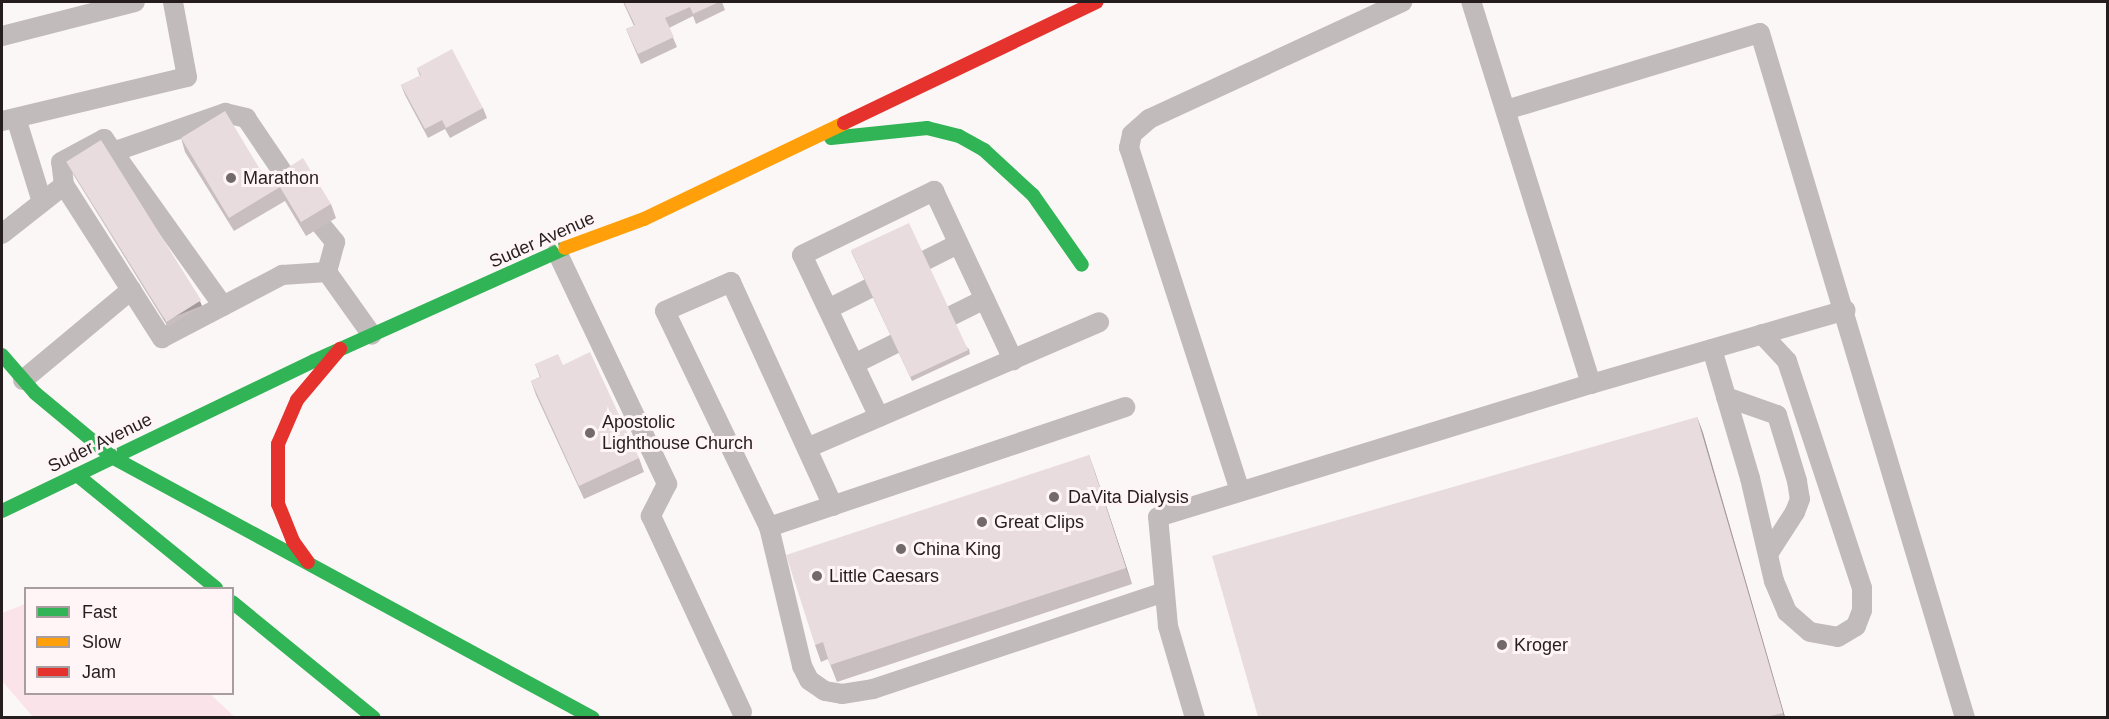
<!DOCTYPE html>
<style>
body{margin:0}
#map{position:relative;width:2109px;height:719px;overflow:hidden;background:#fcf7f7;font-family:Helvetica,sans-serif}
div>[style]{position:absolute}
.green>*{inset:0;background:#fbe4e9}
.lane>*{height:20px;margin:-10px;padding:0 10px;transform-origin:10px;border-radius:10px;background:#c1bbbc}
.fast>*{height:14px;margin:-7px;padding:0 7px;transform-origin:7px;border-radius:7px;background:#30b455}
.slow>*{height:14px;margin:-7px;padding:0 7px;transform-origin:7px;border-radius:7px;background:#ff9f0a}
.jam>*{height:14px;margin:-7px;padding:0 7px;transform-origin:7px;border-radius:7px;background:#e5322d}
.wall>*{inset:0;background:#c8bdbf}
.shaded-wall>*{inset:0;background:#a29a9b;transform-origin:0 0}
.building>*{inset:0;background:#e8dcde;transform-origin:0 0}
.dots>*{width:16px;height:16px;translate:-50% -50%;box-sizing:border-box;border:3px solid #fff4f6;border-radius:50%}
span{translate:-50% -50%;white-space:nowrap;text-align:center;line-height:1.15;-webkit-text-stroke:6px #fff4f6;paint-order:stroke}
.poi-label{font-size:18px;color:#261d1f}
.left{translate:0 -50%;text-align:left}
.street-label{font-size:18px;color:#261d1f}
.frame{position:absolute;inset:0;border:3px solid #261d1f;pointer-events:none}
.legend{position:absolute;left:24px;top:587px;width:210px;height:108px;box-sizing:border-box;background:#fff4f6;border:2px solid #a89ea0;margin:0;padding:8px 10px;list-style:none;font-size:18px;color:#261d1f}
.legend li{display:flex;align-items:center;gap:12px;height:30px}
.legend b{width:30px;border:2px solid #a89ea0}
</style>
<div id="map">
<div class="green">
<div style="clip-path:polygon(25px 604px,26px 694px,210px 694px,235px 717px,33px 717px,2px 681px,2px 613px)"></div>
</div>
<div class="lane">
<div style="left:2px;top:36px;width:137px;rotate:-14.3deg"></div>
<div style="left:1506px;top:110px;width:265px;rotate:-16.9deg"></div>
<div style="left:1760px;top:33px;width:715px;rotate:73.34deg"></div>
<div style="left:16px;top:118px;width:88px;rotate:72.8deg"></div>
<div style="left:2px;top:121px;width:190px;rotate:-13.4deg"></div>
<div style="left:187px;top:77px;width:76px;rotate:-100.6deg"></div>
<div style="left:113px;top:152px;width:119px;rotate:-19.2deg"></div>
<div style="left:225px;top:113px;width:22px;rotate:13deg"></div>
<div style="left:246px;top:118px;width:78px;rotate:55.9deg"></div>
<div style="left:64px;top:185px;width:23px;rotate:-97deg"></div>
<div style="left:61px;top:162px;width:49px;rotate:-28.1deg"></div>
<div style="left:104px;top:139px;width:205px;rotate:54.5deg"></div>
<div style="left:322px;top:226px;width:21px;rotate:51deg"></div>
<div style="left:335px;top:242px;width:31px;rotate:105deg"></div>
<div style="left:2px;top:234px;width:79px;rotate:-38.3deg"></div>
<div style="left:64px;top:185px;width:182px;rotate:57.4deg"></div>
<div style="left:162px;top:338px;width:136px;rotate:-27.7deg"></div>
<div style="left:282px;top:275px;width:45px;rotate:-3.8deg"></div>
<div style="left:327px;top:272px;width:77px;rotate:54.5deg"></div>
<div style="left:557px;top:252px;width:257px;rotate:64.6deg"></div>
<div style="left:667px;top:484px;width:36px;rotate:117deg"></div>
<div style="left:651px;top:516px;width:216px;rotate:65.1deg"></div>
<div style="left:828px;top:309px;width:145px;rotate:-26.6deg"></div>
<div style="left:1712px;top:349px;width:134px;rotate:73.6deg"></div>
<div style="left:1750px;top:478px;width:106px;rotate:76.9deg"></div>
<div style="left:1774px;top:581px;width:34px;rotate:67deg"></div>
<div style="left:1787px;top:612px;width:30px;rotate:41deg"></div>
<div style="left:1810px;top:632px;width:28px;rotate:10deg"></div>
<div style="left:1838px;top:637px;width:21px;rotate:-31deg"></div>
<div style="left:1856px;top:626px;width:17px;rotate:-69deg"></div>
<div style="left:1862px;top:610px;width:22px;rotate:-90deg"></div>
<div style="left:1862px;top:588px;width:239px;rotate:-108.3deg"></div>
<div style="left:1787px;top:361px;width:37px;rotate:-133deg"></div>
<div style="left:854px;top:364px;width:146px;rotate:-26.4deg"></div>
<div style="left:23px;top:380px;width:141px;rotate:-39.8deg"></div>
<div style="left:1591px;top:384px;width:265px;rotate:-16.2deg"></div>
<div style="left:1726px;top:397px;width:54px;rotate:19.4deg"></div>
<div style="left:1777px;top:415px;width:69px;rotate:73.1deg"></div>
<div style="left:1797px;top:481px;width:18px;rotate:81deg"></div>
<div style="left:1800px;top:499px;width:14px;rotate:111deg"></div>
<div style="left:1795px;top:512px;width:50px;rotate:122.7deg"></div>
<div style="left:879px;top:417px;width:179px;rotate:-115.4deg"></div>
<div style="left:802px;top:255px;width:147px;rotate:-25.9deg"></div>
<div style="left:934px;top:191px;width:187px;rotate:64.9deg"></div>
<div style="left:807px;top:448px;width:318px;rotate:-23.3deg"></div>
<div style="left:1240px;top:491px;width:361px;rotate:-107.9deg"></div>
<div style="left:1129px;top:148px;width:14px;rotate:-78deg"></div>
<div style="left:1132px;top:134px;width:23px;rotate:-41deg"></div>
<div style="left:1149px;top:119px;width:279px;rotate:-24.8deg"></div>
<div style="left:833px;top:506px;width:246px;rotate:-114.5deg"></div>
<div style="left:731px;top:282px;width:72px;rotate:156.3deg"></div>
<div style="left:665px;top:311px;width:240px;rotate:64.3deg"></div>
<div style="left:769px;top:527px;width:143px;rotate:76.6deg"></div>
<div style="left:802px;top:666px;width:16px;rotate:63deg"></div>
<div style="left:809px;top:680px;width:19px;rotate:35deg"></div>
<div style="left:825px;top:691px;width:17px;rotate:10deg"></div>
<div style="left:842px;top:694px;width:31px;rotate:-9deg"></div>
<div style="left:873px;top:689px;width:307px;rotate:-18.4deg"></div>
<div style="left:769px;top:527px;width:376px;rotate:-18.6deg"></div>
<div style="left:1195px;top:718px;width:96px;rotate:-106.4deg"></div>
<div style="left:1168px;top:626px;width:109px;rotate:-95.2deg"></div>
<div style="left:1158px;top:517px;width:453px;rotate:-17.1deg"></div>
<div style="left:1591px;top:384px;width:400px;rotate:-107.4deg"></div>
</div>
<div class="fast">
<div style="left:831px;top:138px;width:97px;rotate:-5.9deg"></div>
<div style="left:927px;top:128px;width:33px;rotate:14deg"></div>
<div style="left:959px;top:136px;width:29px;rotate:29deg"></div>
<div style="left:984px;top:150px;width:67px;rotate:42.6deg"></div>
<div style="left:1033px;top:195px;width:85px;rotate:55deg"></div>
<div style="left:2px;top:355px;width:50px;rotate:49deg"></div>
<div style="left:35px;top:393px;width:100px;rotate:39.7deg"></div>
<div style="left:112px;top:457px;width:547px;rotate:28.49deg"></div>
<div style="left:77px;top:475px;width:179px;rotate:39.1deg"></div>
<div style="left:2px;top:511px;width:346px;rotate:-25.7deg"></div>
<div style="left:314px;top:361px;width:275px;rotate:-24.2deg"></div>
<div style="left:232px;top:602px;width:183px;rotate:39.2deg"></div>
</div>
<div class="slow">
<div style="left:565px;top:248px;width:84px;rotate:-20.2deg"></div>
<div style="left:644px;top:219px;width:222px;rotate:-25.6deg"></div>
</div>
<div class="jam">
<div style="left:844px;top:123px;width:280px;rotate:-25.6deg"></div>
<div style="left:308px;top:562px;width:26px;rotate:-126deg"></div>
<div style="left:293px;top:541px;width:40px;rotate:-112deg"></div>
<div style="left:278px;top:504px;width:60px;rotate:-90deg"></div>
<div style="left:278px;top:444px;width:48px;rotate:-66.6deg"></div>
<div style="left:297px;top:400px;width:67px;rotate:-49.9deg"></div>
</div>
<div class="wall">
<div style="clip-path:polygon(623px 2px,722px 2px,725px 10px,696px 24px,693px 16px,669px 28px,677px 47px,641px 64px,626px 29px,634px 26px)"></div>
<div style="clip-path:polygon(417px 68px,483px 108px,487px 118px,450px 138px,445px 129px,428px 138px,405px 95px,401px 85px,420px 76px)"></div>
<div style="clip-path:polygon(181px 138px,267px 181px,331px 204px,336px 218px,306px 236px,285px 201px,234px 231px,185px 152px)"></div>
<div style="clip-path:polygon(66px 161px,202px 306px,168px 327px,68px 166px)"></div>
<div style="clip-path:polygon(851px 251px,969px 349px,970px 354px,912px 381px)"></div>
<div style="clip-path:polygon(535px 364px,563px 365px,639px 458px,644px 472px,584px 499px,536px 395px,531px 381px,540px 377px)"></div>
<div style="clip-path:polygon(1697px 417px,1703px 433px,1785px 717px,1258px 717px)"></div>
<div style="clip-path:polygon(1089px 455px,1132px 584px,837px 682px,828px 659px,821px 662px,815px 645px)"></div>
</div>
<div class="shaded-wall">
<div style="left:200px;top:301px;width:5px;height:40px;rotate:68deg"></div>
<div style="clip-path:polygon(1697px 417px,1703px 433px,1785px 717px,1784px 717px,1783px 713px)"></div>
<div style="clip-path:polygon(1089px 455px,1095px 472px,1132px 584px,1126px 568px)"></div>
</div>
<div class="building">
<div style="clip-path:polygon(624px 2px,719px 2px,693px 14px,690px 7px,665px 18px,674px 37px,638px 54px,626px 29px,635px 25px)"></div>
<div style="clip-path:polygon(452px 49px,483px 108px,446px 128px,442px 120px,425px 129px,401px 85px,421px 75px,417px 68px)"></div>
<div style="clip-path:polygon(225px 111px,267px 181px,303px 158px,331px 204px,301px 222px,280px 187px,229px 218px,181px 138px)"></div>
<div style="left:101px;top:140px;width:189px;height:41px;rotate:58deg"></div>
<div style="left:909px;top:223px;width:140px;height:64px;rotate:65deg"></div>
<div style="clip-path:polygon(590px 352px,639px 458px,579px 486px,531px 381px,541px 377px,535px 364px,558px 354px,563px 365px)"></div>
<div style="clip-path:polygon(1697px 417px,1783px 713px,1766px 717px,1258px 717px,1212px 556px)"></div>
<div style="clip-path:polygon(1089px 455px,1126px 568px,830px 665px,823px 642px,815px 645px,786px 555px)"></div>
</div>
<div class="dots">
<div style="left:231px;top:178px;background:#71696b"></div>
<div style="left:590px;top:433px;background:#71696b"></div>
<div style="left:1054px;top:497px;background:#71696b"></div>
<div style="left:982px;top:522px;background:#71696b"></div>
<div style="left:901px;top:549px;background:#71696b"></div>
<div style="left:817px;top:576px;background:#71696b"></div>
<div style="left:1502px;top:645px;background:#71696b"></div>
</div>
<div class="poi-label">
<span class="left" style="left:243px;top:178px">Marathon</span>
<span class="left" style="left:602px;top:433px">Apostolic<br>Lighthouse Church</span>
<span class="left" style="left:1068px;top:497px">DaVita Dialysis</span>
<span class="left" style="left:994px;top:522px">Great Clips</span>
<span class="left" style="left:913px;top:549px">China King</span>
<span class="left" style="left:829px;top:576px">Little Caesars</span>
<span class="left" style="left:1514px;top:645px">Kroger</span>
</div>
<div class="street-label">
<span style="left:542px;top:240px;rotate:-24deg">Suder Avenue</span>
<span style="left:100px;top:443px;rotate:-26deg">Suder Avenue</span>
</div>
<div class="frame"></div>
<ul class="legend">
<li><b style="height:8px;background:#30b455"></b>Fast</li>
<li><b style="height:8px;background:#ff9f0a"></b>Slow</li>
<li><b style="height:8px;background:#e5322d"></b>Jam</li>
</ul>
</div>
